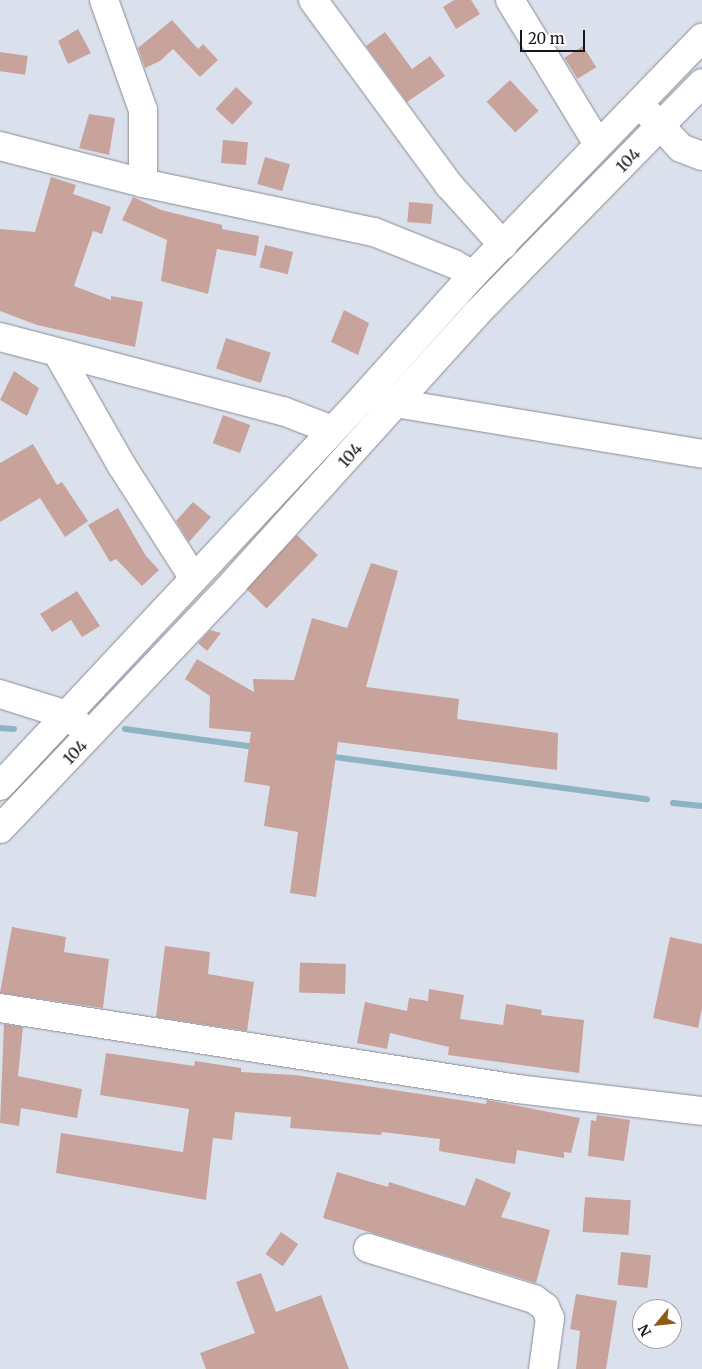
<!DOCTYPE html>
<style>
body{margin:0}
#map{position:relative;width:702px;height:1369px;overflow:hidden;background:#dbe1ec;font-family:Merriweather,serif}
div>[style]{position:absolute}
.stream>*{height:6px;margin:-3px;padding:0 3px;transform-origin:3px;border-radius:3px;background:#8eb4c1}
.building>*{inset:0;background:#c8a39c;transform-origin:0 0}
.roads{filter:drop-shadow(0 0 1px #878c96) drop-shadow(0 0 1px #878c96)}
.minor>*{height:28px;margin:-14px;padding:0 14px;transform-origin:14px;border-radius:14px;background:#fff}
span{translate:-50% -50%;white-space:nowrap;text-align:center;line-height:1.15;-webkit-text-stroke:4px #fff;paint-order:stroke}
.street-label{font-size:16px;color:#15171a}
.north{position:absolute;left:632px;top:1299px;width:50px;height:50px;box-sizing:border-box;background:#fff;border:1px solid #a1a2a3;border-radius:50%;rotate:242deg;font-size:14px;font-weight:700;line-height:20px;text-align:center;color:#15171a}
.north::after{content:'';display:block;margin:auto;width:18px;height:22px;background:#925a14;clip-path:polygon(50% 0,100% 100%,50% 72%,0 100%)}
.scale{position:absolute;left:520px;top:30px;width:65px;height:22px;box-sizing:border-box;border:2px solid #15171a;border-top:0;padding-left:6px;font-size:15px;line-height:18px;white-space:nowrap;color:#15171a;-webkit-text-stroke:4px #fff;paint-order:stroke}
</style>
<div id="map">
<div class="stream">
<div style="left:0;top:728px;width:14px;rotate:4deg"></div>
<div style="left:125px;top:729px;width:131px;rotate:7.9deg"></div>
<div style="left:327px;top:756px;width:323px;rotate:7.7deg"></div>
<div style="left:673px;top:803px;width:29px;rotate:6deg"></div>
</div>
<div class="building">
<div style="clip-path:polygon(454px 0,471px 0,480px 14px,456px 29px,443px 7px)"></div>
<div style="clip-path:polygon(172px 20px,198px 49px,203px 44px,218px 60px,200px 77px,173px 49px,160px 61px,145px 68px,138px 48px)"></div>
<div style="clip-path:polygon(78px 29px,91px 53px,68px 64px,58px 41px)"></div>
<div style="clip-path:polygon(385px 32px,412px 69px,430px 56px,445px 76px,407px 102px,366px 46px)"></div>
<div style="left:583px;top:46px;width:25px;height:22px;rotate:58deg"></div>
<div style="left:0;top:52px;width:28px;height:19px;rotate:8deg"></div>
<div style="left:510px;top:80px;width:42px;height:32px;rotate:47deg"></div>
<div style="left:236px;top:87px;width:23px;height:30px;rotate:43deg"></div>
<div style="clip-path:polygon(89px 114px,115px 118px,109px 155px,79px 148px)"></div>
<div style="left:223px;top:140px;width:25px;height:23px;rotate:5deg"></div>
<div style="left:265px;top:157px;width:26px;height:28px;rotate:16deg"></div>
<div style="clip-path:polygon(51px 177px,76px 185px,73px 194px,111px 207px,102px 234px,93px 231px,74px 286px,111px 300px,111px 296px,143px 302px,135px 347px,37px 325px,0 311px,0 229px,35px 232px)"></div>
<div style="clip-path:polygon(133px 197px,161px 210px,222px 225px,222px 229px,259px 236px,256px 256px,217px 249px,208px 294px,161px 281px,167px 240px,122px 220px)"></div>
<div style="left:409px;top:202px;width:24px;height:20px;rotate:5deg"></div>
<div style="left:265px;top:245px;width:29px;height:23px;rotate:14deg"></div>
<div style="clip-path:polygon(344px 310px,369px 323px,358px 355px,331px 342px)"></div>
<div style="left:226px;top:338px;width:47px;height:32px;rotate:18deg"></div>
<div style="clip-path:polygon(14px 371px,39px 388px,27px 416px,0 400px)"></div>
<div style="left:223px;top:415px;width:29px;height:30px;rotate:20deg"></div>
<div style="clip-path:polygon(33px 444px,57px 485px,62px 482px,88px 521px,65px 537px,40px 498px,0 522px,0 463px)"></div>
<div style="clip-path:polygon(193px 502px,211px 517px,189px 542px,176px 521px)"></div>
<div style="clip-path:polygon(118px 508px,146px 556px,159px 570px,142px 586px,116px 559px,110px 562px,88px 525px)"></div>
<div style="left:297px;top:535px;width:29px;height:74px;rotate:44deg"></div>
<div style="clip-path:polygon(371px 563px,398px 571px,366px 687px,459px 699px,457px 719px,558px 733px,557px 770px,338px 742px,316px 897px,290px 893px,298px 832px,264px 826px,270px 786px,244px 782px,251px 732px,209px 728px,210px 696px,185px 679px,197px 659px,254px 692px,253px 679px,294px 680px,312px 618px,347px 628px)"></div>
<div style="clip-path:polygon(77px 591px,100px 626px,82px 637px,71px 620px,52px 632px,40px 614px)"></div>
<div style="clip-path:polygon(210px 630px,221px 633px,207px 651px,198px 643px)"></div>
<div style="clip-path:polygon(12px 927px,66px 937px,64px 952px,109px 959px,103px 1008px,0 993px)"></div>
<div style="clip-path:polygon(670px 937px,702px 944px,702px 1008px,698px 1028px,653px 1018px)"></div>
<div style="clip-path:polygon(165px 946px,210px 952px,208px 974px,254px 982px,247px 1031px,156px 1017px)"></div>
<div style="left:346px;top:964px;width:30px;height:46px;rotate:92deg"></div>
<div style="clip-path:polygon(429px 989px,464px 995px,460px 1019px,503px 1025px,506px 1004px,542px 1010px,541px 1015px,584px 1020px,579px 1073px,448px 1055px,449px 1047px,390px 1033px,387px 1049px,357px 1043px,365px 1002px,407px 1011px,409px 998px,428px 1001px)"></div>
<div style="clip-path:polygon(4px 1024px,23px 1027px,18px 1076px,82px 1089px,77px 1118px,21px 1108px,19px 1126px,0 1123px)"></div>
<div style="clip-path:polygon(106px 1053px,194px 1066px,195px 1061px,241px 1068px,241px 1072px,295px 1075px,486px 1104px,487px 1100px,580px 1118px,571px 1153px,564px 1152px,564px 1158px,517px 1150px,515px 1164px,439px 1151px,440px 1139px,382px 1132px,381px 1135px,290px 1128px,291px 1117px,235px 1112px,232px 1140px,213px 1138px,206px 1200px,56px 1173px,61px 1133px,183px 1152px,189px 1109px,100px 1095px)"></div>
<div style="clip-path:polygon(597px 1115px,630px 1120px,624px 1161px,588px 1156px,591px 1120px,596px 1121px)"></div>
<div style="clip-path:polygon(337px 1172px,388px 1187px,389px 1182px,465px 1206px,476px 1178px,511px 1193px,501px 1217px,550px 1230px,536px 1283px,323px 1218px)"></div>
<div style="left:585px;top:1197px;width:46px;height:35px;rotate:4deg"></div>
<div style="left:281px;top:1232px;width:21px;height:27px;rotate:35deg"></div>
<div style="left:621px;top:1252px;width:30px;height:33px;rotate:6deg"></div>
<div style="clip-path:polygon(261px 1273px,276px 1312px,321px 1295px,349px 1369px,206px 1369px,200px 1353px,255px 1333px,236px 1282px)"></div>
<div style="clip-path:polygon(576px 1294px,617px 1301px,606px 1369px,576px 1369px,580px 1331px,570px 1329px)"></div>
</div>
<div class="roads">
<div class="minor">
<div style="left:104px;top:0;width:117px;rotate:70.5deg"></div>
<div style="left:143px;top:110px;width:73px;rotate:90deg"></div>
<div style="left:143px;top:183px;width:236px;rotate:12deg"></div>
<div style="left:374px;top:232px;width:86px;rotate:21.8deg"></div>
<div style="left:454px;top:264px;width:22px;rotate:30deg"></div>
<div style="left:313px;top:0;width:230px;rotate:53.7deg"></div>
<div style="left:449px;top:185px;width:81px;rotate:48deg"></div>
<div style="left:510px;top:0;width:169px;rotate:58.6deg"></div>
<div style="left:648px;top:113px;width:48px;rotate:46.7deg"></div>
<div style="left:681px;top:148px;width:22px;rotate:21deg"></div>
<div style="left:0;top:146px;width:148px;rotate:14.5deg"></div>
<div style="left:0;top:337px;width:293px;rotate:14.7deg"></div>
<div style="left:283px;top:411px;width:53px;rotate:21.2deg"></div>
<div style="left:58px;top:354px;width:129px;rotate:60.3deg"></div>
<div style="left:122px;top:466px;width:132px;rotate:57.4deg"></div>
<div style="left:383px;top:401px;width:323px;rotate:9.4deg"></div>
<div style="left:0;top:694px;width:70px;rotate:17.4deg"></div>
<div style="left:67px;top:715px;width:16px;rotate:40deg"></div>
<div style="left:0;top:786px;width:530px;rotate:-46.91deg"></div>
<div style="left:362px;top:399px;width:166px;rotate:-48.2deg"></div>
<div style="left:473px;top:275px;width:330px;rotate:-46deg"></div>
<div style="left:0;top:829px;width:340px;rotate:-46.5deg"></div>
<div style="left:234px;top:582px;width:361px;rotate:-47.9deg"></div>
<div style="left:476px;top:314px;width:323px;rotate:-45.6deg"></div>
<div style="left:0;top:1008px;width:524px;rotate:8.89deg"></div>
<div style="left:518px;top:1089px;width:185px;rotate:6.8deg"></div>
<div style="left:368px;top:1248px;width:174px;rotate:17.1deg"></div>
<div style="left:534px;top:1299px;width:14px;rotate:36deg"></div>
<div style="left:545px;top:1307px;width:12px;rotate:66deg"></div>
<div style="left:550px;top:1318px;width:51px;rotate:97.8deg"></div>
</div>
</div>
<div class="street-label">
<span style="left:628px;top:160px;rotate:-45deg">104</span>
<span style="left:350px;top:455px;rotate:-48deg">104</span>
<span style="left:75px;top:752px;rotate:-46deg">104</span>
</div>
<div class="north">N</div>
<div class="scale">20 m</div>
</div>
